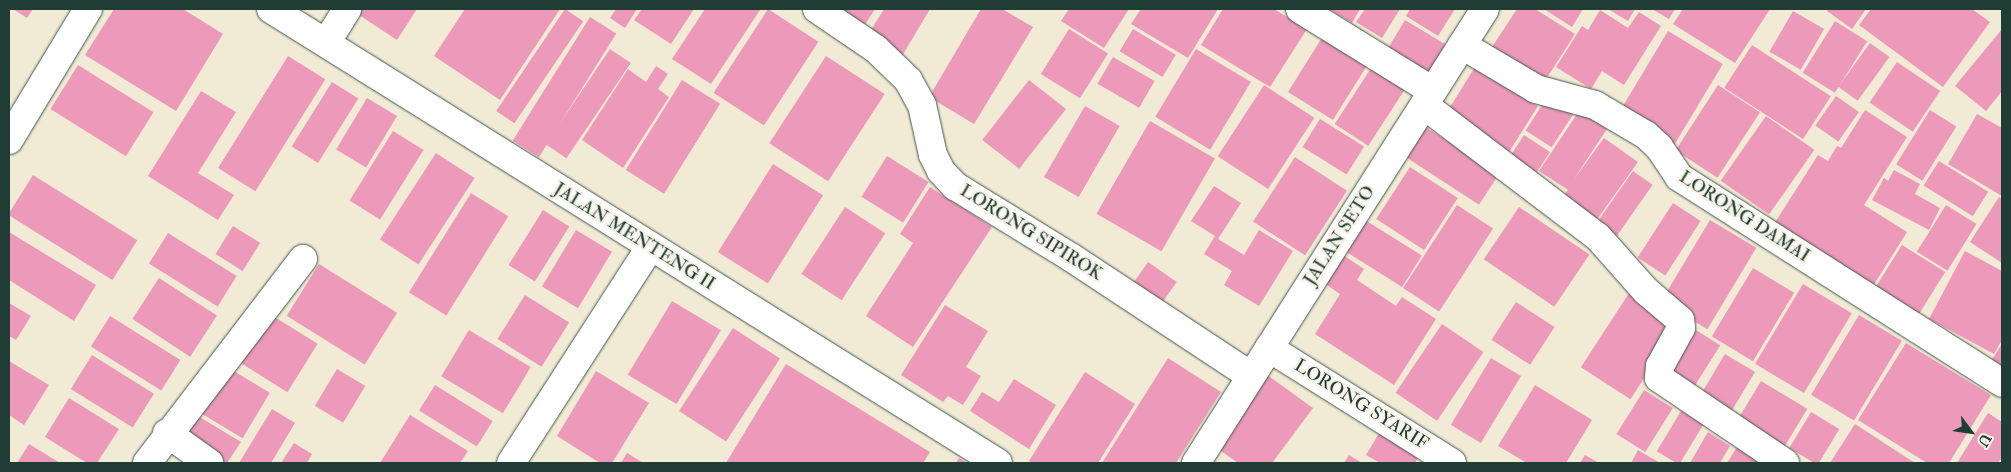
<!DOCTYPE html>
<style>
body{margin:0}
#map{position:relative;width:2011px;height:472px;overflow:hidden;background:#f1ead4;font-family:"IM FELL Double Pica",serif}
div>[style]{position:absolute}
.building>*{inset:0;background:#ed99ba;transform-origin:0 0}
.roads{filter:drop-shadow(0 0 1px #3e574c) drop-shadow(0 0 1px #3e574c)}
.minor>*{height:28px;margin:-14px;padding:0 14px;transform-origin:14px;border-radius:14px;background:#fff}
span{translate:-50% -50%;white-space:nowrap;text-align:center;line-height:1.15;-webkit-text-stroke:5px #f7f3e8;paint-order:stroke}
.street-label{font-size:18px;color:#1f3d34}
.frame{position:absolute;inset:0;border:10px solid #1f3d34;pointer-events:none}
.north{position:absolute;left:1946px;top:407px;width:50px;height:50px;-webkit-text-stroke:4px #f7f3e8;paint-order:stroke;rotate:121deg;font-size:14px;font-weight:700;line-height:20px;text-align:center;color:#1f3d34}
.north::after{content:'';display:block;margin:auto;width:18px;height:22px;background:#1f3d34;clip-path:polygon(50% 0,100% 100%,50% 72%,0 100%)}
</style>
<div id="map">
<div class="building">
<div style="clip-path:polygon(13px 9px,33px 9px,27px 18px)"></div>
<div style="clip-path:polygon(114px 9px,183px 9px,223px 34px,176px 111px,85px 55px)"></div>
<div style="clip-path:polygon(354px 9px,417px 9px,397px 40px,353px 11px)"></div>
<div style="clip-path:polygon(465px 9px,560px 9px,500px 100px,434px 56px)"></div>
<div style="left:565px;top:9px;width:22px;height:123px;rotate:34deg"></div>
<div style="clip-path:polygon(616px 9px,637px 9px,625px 28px,610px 18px)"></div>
<div style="clip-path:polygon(642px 9px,694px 9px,671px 44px,634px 20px)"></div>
<div style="clip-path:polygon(705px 9px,760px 10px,711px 84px,672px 59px)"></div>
<div style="left:768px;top:9px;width:60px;height:100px;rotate:33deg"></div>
<div style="clip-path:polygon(826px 9px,875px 9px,861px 31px)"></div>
<div style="clip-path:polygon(884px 9px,930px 9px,902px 56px,868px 35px)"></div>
<div style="clip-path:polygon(981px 9px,1002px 9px,1033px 27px,974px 124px,929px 97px)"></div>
<div style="clip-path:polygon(1069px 9px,1129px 9px,1104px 48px,1061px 21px)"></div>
<div style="clip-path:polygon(1141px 9px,1218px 9px,1188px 58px,1131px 24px)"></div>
<div style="clip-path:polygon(1223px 9px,1274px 9px,1307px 29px,1270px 87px,1201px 45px)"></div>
<div style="clip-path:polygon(1329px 9px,1360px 9px,1352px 23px)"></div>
<div style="clip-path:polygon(1365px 9px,1400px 9px,1382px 38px,1356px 22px)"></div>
<div style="clip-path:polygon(1410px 9px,1455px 9px,1438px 36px,1406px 16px)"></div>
<div style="clip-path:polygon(1517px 9px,1535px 9px,1575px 34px,1541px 87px,1488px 53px)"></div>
<div style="clip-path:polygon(1544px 9px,1583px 9px,1572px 27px)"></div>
<div style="clip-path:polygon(1608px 9px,1635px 9px,1628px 21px)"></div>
<div style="clip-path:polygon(1652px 9px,1675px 9px,1669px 19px)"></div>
<div style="clip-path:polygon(1683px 9px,1770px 9px,1735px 63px,1673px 24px)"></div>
<div style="clip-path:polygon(1829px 9px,1866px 9px,1852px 29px,1827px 11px)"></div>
<div style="clip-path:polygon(1871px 9px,1972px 9px,1990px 22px,1943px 87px,1859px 25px)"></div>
<div style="clip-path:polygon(1600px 10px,1628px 28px,1639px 12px,1661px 26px,1624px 85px,1602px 71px,1591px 89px,1556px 67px,1582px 26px,1588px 30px)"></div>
<div style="left:1793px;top:11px;width:36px;height:47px;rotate:30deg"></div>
<div style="left:590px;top:17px;width:31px;height:146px;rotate:32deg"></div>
<div style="left:1405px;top:20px;width:47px;height:35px;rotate:31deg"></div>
<div style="left:1835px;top:21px;width:38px;height:61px;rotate:32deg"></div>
<div style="left:1069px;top:29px;width:46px;height:53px;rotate:32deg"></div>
<div style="left:1133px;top:29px;width:50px;height:26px;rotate:31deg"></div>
<div style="clip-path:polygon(2002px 29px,2002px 91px,1986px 111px,1955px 86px)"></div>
<div style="left:1668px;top:31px;width:64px;height:97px;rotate:31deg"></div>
<div style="left:1323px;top:36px;width:53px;height:66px;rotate:32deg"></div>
<div style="left:1870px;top:43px;width:24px;height:54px;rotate:36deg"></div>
<div style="left:1752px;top:45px;width:94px;height:51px;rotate:33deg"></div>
<div style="left:610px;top:49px;width:25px;height:115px;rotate:34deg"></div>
<div style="left:1196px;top:49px;width:64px;height:79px;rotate:31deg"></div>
<div style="left:288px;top:56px;width:44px;height:132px;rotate:32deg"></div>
<div style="left:826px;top:56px;width:70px;height:104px;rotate:33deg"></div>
<div style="left:1113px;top:57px;width:48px;height:31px;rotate:30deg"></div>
<div style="left:1375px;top:62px;width:40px;height:74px;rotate:33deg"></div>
<div style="left:1897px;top:62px;width:52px;height:49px;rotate:34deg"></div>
<div style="left:78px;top:65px;width:89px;height:52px;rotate:32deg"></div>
<div style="clip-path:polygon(656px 66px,668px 74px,658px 89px,669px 97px,623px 168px,582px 140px,628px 69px,646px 82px)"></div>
<div style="left:1475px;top:67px;width:74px;height:60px;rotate:32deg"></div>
<div style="left:682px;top:80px;width:45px;height:106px;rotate:32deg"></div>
<div style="left:1029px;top:80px;width:47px;height:76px;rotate:38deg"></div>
<div style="left:332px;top:82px;width:31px;height:76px;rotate:32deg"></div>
<div style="left:1264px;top:85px;width:60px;height:85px;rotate:33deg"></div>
<div style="left:1718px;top:85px;width:50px;height:78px;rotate:33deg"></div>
<div style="clip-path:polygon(201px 91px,236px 112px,198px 173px,234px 195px,218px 220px,148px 176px)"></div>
<div style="left:1548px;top:96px;width:31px;height:41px;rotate:33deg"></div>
<div style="left:1836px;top:96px;width:28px;height:36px;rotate:35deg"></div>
<div style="left:367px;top:98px;width:35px;height:60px;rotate:31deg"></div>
<div style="left:1085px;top:106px;width:40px;height:82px;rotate:30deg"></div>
<div style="clip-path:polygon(1865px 110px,1907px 137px,1864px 205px,1907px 232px,1868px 294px,1769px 232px,1818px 155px,1828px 161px,1837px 146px,1841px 148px)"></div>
<div style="left:1930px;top:110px;width:31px;height:64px;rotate:32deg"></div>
<div style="clip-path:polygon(1579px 111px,1607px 129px,1574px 179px,1604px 138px,1638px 162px,1591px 228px,1557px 204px,1568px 190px,1539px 171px)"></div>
<div style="clip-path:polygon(1977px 114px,2002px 128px,2002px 196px,1948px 164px)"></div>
<div style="left:1766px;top:116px;width:59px;height:79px;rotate:35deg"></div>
<div style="left:1320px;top:119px;width:52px;height:33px;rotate:32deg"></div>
<div style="left:1150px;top:121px;width:75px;height:107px;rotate:30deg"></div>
<div style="left:1424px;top:126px;width:89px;height:36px;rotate:33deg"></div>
<div style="left:393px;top:131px;width:36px;height:82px;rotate:32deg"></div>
<div style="left:1524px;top:135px;width:31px;height:32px;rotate:33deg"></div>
<div style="left:436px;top:153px;width:46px;height:103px;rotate:33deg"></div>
<div style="left:887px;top:156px;width:49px;height:48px;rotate:32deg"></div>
<div style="left:1295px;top:157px;width:62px;height:77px;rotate:33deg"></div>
<div style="left:1939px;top:161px;width:58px;height:29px;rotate:32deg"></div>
<div style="left:773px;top:164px;width:59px;height:104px;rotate:32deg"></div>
<div style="left:1410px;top:167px;width:57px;height:62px;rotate:33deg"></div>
<div style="clip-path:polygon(1894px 170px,1920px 184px,1915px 194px,1940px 208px,1929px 230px,1872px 200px,1884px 178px,1888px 181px)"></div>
<div style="left:1633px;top:171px;width:24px;height:72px;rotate:35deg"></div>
<div style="left:33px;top:175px;width:123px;height:47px;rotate:32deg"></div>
<div style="clip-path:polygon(1214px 186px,1241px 203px,1218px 239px,1244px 255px,1259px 230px,1293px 251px,1259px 306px,1224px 285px,1232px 271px,1204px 254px,1215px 236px,1191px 221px)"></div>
<div style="clip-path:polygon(930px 187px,992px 227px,913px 347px,866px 316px,913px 243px,900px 234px)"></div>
<div style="left:471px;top:193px;width:44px;height:117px;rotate:32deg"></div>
<div style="clip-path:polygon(1999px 197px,2002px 199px,2002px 263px,1970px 242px)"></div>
<div style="left:1673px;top:203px;width:33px;height:65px;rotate:33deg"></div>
<div style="left:1457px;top:205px;width:43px;height:99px;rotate:33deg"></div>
<div style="left:1946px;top:205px;width:36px;height:55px;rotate:32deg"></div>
<div style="left:845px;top:207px;width:48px;height:80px;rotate:33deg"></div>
<div style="left:1519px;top:207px;width:85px;height:63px;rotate:34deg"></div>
<div style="left:543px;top:210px;width:31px;height:65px;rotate:32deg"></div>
<div style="left:1365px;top:220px;width:67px;height:37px;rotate:32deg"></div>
<div style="left:1710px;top:220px;width:54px;height:95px;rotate:31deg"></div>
<div style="left:233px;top:226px;width:32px;height:33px;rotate:32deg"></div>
<div style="left:576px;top:230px;width:42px;height:66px;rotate:31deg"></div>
<div style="clip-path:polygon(9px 232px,96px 285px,74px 321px,9px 280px)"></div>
<div style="left:168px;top:233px;width:81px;height:36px;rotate:32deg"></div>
<div style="left:1902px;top:245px;width:51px;height:56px;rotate:32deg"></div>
<div style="clip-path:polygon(1965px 251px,2002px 271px,2002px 340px,1994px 354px,1929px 319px)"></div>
<div style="clip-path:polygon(1343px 255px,1364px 269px,1357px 280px,1396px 306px,1402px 297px,1436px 319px,1394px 385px,1315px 334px,1340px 294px,1324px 283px)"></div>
<div style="left:1148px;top:262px;width:35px;height:33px;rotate:35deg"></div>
<div style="left:319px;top:264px;width:92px;height:61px;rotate:32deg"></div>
<div style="left:1753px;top:268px;width:48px;height:80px;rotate:31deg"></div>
<div style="left:159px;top:278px;width:69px;height:49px;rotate:33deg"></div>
<div style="left:1803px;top:284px;width:57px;height:93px;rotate:31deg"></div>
<div style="left:1631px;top:290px;width:59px;height:92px;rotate:33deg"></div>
<div style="left:525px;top:295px;width:52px;height:52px;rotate:32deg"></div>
<div style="left:672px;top:301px;width:57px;height:86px;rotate:31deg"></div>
<div style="left:1516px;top:302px;width:46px;height:45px;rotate:33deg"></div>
<div style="clip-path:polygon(9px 303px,31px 316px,16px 340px,9px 336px)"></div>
<div style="clip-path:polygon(945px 305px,988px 331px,966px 367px,981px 376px,963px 405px,948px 396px,943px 402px,901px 375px)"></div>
<div style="left:265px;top:311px;width:62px;height:57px;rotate:32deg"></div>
<div style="left:1859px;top:315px;width:50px;height:93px;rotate:31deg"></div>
<div style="left:110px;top:316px;width:83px;height:36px;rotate:32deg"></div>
<div style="left:1442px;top:324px;width:50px;height:83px;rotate:34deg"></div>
<div style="left:1688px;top:325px;width:38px;height:54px;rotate:32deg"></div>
<div style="left:733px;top:328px;width:56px;height:99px;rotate:33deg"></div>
<div style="left:469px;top:330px;width:72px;height:54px;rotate:31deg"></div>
<div style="clip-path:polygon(1906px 343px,1991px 395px,1949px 463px,1927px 463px,1858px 420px)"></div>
<div style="clip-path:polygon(2002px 344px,2002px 372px,1989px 364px)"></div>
<div style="left:1725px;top:354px;width:35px;height:55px;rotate:31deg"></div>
<div style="left:92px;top:355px;width:73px;height:40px;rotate:32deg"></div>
<div style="clip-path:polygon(1168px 358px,1221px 392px,1176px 463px,1102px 463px)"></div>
<div style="left:1491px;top:358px;width:35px;height:78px;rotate:31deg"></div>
<div style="clip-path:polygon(9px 361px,49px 385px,24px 425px,9px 415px)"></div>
<div style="clip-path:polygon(786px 364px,930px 452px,923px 463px,726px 463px)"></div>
<div style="left:227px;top:367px;width:50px;height:53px;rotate:31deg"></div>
<div style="left:337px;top:369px;width:33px;height:43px;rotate:31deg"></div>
<div style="clip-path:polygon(596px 371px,649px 403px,612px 463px,600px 463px,557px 436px)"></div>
<div style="clip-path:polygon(1085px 372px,1135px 404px,1098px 463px,1033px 463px,1029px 461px)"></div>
<div style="clip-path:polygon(1266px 374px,1313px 408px,1272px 463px,1238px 463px,1214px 446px)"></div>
<div style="clip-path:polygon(1014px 379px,1056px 405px,1029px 449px,970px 411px,982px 392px,999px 402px)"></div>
<div style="left:1761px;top:381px;width:54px;height:51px;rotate:31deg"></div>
<div style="left:435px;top:385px;width:68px;height:30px;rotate:32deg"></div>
<div style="clip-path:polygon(1535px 385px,1592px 420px,1566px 463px,1527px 463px,1498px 446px)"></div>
<div style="left:1644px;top:390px;width:34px;height:52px;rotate:32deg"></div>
<div style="clip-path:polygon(69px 398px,119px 429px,97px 463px,87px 463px,45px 437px)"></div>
<div style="clip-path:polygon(272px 409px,295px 423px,271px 463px,239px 463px)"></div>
<div style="left:1681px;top:411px;width:26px;height:47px;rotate:31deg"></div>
<div style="left:1811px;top:412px;width:33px;height:42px;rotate:31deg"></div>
<div style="clip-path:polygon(1988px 413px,2002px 422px,2002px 457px,1998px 463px,1957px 463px)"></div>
<div style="clip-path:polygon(410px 415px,468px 451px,460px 463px,380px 463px)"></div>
<div style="clip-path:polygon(198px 416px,241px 442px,227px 463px,218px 463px,183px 442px)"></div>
<div style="clip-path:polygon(1855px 424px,1915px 463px,1830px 463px)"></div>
<div style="clip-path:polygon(1384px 425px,1423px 449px,1415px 463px,1380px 463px,1366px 455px)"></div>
<div style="clip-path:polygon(1708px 432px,1730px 446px,1720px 463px,1690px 463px)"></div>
<div style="clip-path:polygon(294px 443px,312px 454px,307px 463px,281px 463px)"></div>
<div style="clip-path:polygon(29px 444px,60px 463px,17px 463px)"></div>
<div style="clip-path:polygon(1737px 447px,1760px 461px,1758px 463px,1727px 463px)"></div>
<div style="clip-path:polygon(1638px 450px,1660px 463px,1631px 463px)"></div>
<div style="clip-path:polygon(627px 453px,643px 463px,621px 463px)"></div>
<div style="clip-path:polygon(1349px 455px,1362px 463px,1344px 463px)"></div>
<div style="clip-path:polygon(1585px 455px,1599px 463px,1580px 463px)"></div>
<div style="clip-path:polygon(959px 458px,967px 463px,956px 463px)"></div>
</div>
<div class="roads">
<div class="minor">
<div style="left:271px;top:9px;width:857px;rotate:31.98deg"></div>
<div style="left:817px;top:9px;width:71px;rotate:34.1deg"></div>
<div style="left:876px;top:49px;width:45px;rotate:44.1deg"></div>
<div style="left:908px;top:80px;width:29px;rotate:61deg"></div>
<div style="left:922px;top:105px;width:51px;rotate:77.6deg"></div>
<div style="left:933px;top:155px;width:18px;rotate:63deg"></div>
<div style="left:941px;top:171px;width:21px;rotate:47deg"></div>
<div style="left:955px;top:186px;width:137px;rotate:31.6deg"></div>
<div style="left:1072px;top:258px;width:214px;rotate:33.4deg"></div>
<div style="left:1300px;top:9px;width:156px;rotate:31.7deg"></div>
<div style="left:326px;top:43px;width:40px;rotate:-58deg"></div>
<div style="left:1462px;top:45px;width:86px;rotate:30.7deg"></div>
<div style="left:1536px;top:89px;width:61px;rotate:15.2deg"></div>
<div style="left:1595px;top:105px;width:59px;rotate:30.5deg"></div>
<div style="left:1646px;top:135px;width:18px;rotate:43deg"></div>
<div style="left:1659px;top:147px;width:36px;rotate:56deg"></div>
<div style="left:1679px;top:177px;width:383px;rotate:32.5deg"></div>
<div style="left:1424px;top:105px;width:218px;rotate:37.2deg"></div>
<div style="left:1598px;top:237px;width:72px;rotate:48.4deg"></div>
<div style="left:1646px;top:291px;width:45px;rotate:40.5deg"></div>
<div style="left:1680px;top:320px;width:8px;rotate:83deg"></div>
<div style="left:1681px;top:328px;width:43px;rotate:118.9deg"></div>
<div style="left:1660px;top:366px;width:12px;rotate:95deg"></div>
<div style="left:1659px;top:378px;width:152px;rotate:34deg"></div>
<div style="left:9px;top:140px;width:153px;rotate:-58.9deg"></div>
<div style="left:1269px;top:348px;width:216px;rotate:32.1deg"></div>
<div style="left:167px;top:433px;width:52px;rotate:35.5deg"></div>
<div style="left:147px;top:463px;width:257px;rotate:-52.6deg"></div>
<div style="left:511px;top:463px;width:257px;rotate:-57.2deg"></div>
<div style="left:1196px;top:463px;width:538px;rotate:-57.52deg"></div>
</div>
</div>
<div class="street-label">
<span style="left:1744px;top:217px;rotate:33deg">LORONG DAMAI</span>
<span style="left:1031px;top:233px;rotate:32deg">LORONG SIPIROK</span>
<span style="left:1340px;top:236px;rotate:-57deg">JALAN SETO</span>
<span style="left:634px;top:237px;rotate:32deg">JALAN MENTENG II</span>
<span style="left:1361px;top:405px;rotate:32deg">LORONG SYARIF</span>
</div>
<div class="frame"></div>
<div class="north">U</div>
</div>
